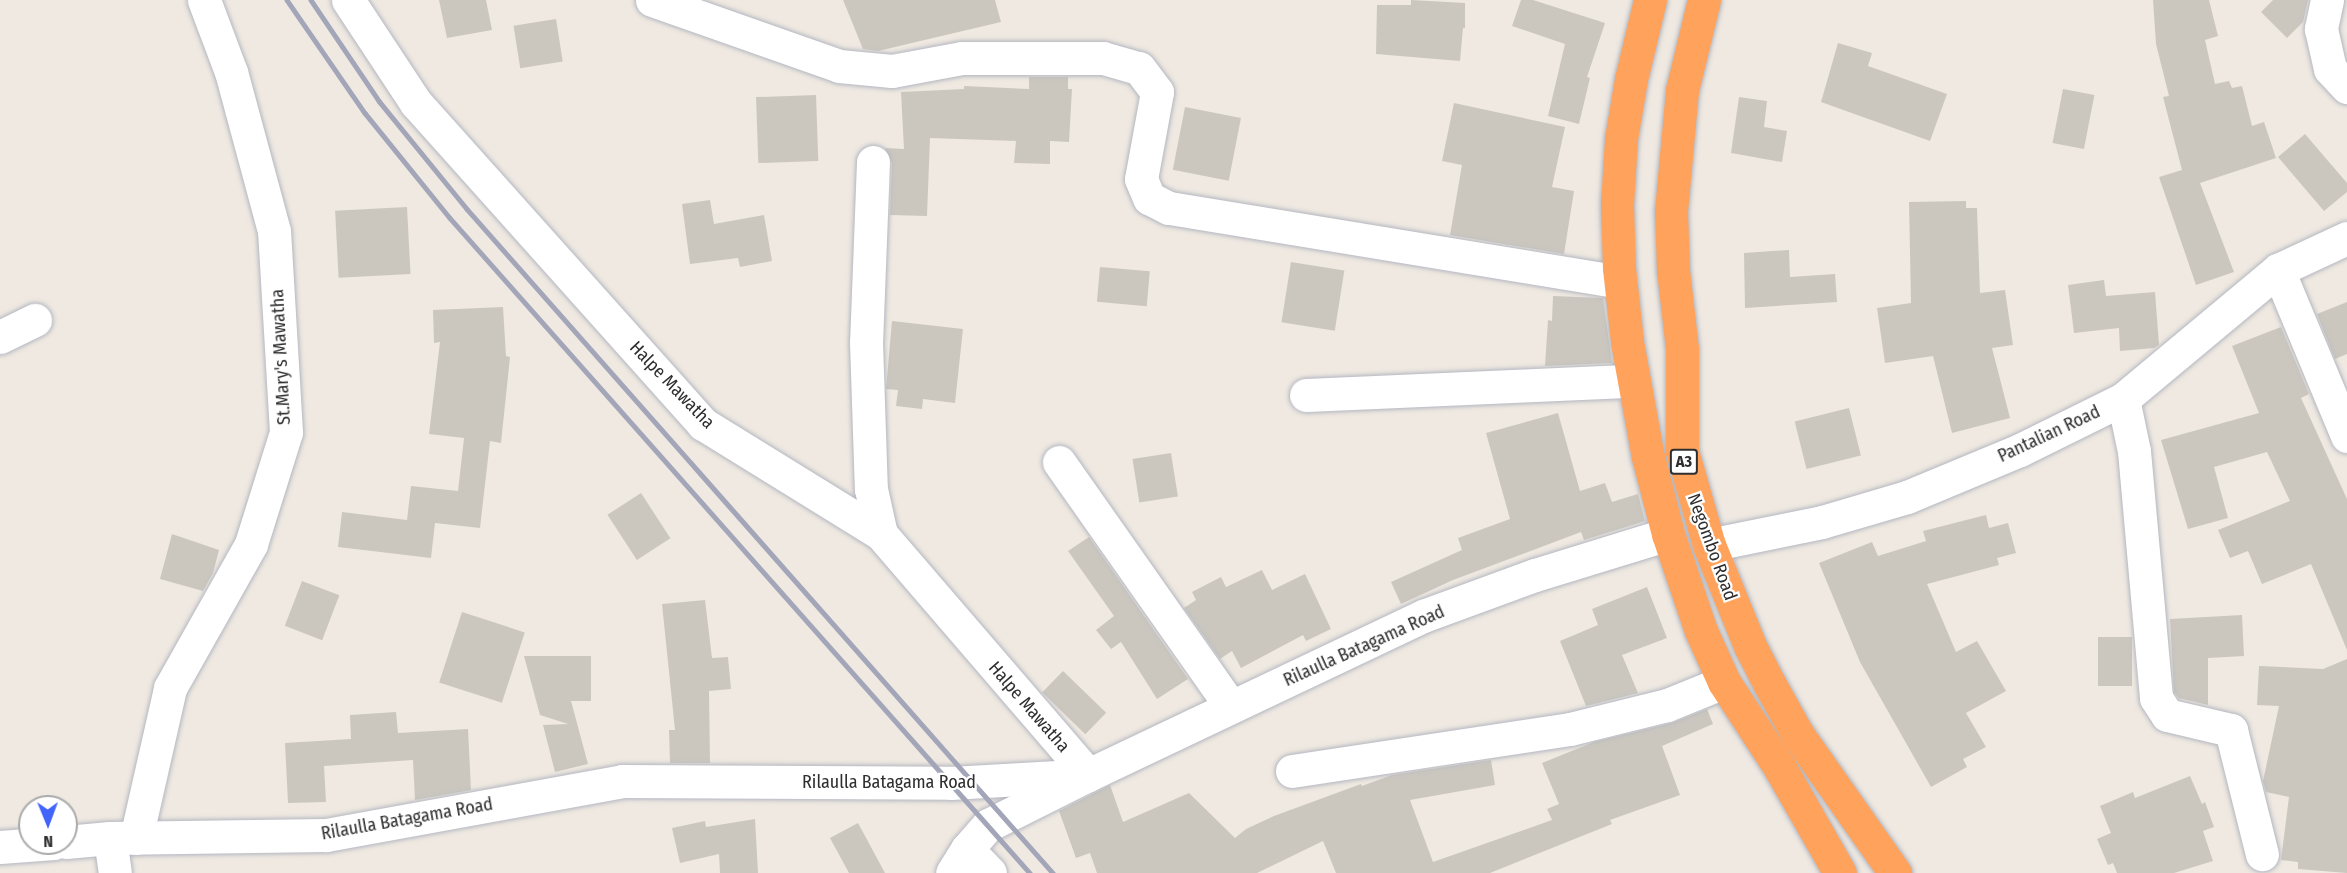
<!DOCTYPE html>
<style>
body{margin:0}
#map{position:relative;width:2347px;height:873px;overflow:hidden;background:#efe9e1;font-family:"Fira Sans Condensed",sans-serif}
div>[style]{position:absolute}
.building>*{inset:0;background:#cbc7bf;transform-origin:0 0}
.roads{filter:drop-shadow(0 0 2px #b4b7c1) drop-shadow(0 0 2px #b4b7c1)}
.minor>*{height:33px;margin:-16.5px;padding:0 16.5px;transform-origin:16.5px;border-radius:16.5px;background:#fff}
.highway>*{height:33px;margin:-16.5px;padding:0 16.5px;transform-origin:16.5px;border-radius:16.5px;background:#ffa35c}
.rail>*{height:4.5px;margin:-2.25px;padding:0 2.25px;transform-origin:2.25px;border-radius:2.25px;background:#a3a6b8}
span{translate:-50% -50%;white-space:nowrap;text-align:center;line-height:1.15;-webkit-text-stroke:4.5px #fff;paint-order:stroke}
.shield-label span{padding:2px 4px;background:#fff;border:2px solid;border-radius:4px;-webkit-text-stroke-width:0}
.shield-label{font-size:16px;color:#2e2e2e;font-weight:700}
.street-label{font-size:18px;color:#2e2e2e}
.north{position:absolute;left:18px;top:795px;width:60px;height:60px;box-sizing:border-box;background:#fff;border:2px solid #ababab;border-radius:50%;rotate:179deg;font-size:16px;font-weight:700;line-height:24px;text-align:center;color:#2e2e2e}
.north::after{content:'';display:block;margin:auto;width:21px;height:27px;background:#4264fb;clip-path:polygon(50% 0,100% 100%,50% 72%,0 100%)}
</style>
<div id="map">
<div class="building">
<div style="clip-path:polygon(439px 0,486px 0,492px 30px,447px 38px)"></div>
<div style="clip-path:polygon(843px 0,995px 0,1001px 22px,878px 51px,863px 49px)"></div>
<div style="clip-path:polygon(1411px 0,1465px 3px,1465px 28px,1463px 28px,1460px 61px,1376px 54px,1377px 5px,1411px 5px)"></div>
<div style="clip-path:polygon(1521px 0,1533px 0,1605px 23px,1587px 77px,1590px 78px,1579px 124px,1548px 116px,1565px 44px,1512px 26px)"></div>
<div style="clip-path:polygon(2153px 0,2209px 0,2218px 36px,2205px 40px,2215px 84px,2229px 81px,2232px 88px,2242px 86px,2252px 126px,2264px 122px,2276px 158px,2200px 183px,2234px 272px,2196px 285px,2159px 177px,2182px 170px,2163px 97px,2169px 96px,2156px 44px)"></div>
<div style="clip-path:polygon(2273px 0,2308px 0,2303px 22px,2287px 38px,2261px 12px)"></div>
<div style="left:556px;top:19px;width:43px;height:43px;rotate:81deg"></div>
<div style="clip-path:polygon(1838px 43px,1872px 53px,1868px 66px,1947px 94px,1930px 141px,1821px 102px)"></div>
<div style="clip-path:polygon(1029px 77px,1068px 77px,1068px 89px,1072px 89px,1069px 142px,1050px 141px,1050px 164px,1014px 163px,1016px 141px,930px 138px,927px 216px,890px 215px,892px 163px,885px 148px,904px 149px,901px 92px,964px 89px,964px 86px,1029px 89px)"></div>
<div style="left:2063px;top:89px;width:32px;height:55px;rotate:11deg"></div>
<div style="left:816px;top:95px;width:66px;height:60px;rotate:88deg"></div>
<div style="clip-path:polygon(1739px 97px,1767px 101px,1764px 127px,1787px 131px,1782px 162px,1731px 153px)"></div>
<div style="clip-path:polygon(1454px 103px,1565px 127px,1552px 187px,1574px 191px,1564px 254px,1450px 235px,1462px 165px,1442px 161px)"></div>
<div style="left:1185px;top:107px;width:57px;height:64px;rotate:11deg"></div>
<div style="clip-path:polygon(2305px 134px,2347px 183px,2347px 192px,2324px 211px,2278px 157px)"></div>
<div style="clip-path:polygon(710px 200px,714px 224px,764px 215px,772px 261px,740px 267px,738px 258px,690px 264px,682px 204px)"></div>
<div style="clip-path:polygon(1966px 201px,1966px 208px,1977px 208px,1980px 293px,2005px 290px,2013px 345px,1992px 348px,2010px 418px,1952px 433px,1933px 356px,1885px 363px,1877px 308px,1911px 303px,1909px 202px)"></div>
<div style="left:407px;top:207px;width:67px;height:72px;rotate:87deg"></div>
<div style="clip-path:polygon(1789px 250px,1790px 277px,1835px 274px,1837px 302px,1745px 308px,1744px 253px)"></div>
<div style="left:1291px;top:262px;width:54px;height:61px;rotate:9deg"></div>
<div style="left:1100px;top:267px;width:50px;height:35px;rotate:5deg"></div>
<div style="clip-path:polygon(2104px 280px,2106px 296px,2155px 292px,2159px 345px,2154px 348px,2120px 351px,2119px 328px,2074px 333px,2068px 285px)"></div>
<div style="clip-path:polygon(1553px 296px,1603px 298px,1612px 363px,1545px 366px,1548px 320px,1552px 321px)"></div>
<div style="clip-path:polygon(2347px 302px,2347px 354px,2335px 359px,2317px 314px)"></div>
<div style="clip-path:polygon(503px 307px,506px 356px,510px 357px,501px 443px,490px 441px,480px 528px,435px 523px,431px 558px,338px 547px,342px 512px,407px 520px,411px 486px,458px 491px,464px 438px,429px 434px,440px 342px,434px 343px,433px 310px)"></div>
<div style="clip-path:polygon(892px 321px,963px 329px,955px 403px,923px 399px,922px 409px,896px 406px,898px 390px,886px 389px)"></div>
<div style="clip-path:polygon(2281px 327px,2309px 394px,2301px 398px,2347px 499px,2347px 650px,2311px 564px,2262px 584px,2248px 551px,2230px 558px,2218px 530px,2290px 501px,2267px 452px,2214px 467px,2228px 518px,2188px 529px,2161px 440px,2259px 413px,2232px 346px)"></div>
<div style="left:1849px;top:408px;width:49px;height:56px;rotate:76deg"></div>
<div style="clip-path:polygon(1558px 413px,1580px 491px,1605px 483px,1612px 502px,1638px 494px,1645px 521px,1584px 540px,1581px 532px,1453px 580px,1401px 604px,1391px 582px,1462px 550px,1458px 538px,1510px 519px,1486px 433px)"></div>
<div style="left:1171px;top:453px;width:44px;height:39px;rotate:81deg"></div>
<div style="left:641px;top:493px;width:54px;height:40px;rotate:57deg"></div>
<div style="clip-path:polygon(1986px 515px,1989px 528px,2008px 523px,2016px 553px,1997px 558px,1999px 565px,1927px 584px,1956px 652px,1977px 641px,2006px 691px,1966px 713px,1986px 747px,1963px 759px,1967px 767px,1931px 787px,1860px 662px,1819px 563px,1872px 542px,1878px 556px,1926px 541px,1923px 531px)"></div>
<div style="clip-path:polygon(172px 534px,219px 550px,213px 573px,203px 591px,160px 579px)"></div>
<div style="clip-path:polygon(1089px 537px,1188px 679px,1157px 699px,1121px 642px,1111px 649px,1096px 630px,1114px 616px,1068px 551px)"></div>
<div style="clip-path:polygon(1262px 570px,1272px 590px,1305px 574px,1331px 629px,1306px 641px,1303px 635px,1241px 668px,1232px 651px,1220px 659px,1184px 608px,1196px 600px,1192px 592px,1221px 577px,1226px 587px)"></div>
<div style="left:302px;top:581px;width:40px;height:48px;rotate:21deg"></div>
<div style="clip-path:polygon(1647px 587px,1667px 638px,1622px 655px,1638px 693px,1586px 706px,1560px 641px,1598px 625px,1592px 609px)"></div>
<div style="clip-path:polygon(705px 600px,712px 658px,728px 657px,731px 689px,709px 691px,710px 763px,670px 763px,669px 730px,675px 730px,662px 604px)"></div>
<div style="left:462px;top:612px;width:66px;height:74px;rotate:18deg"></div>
<div style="clip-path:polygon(2242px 615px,2244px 656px,2208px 658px,2208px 705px,2179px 698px,2174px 692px,2170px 619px)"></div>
<div style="left:2098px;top:637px;width:34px;height:49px"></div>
<div style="clip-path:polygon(524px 656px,591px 656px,591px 701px,571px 701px,588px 764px,555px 772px,543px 725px,568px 724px,540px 715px)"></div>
<div style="clip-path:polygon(2347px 659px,2347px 873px,2298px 869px,2298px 862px,2281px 860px,2289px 797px,2266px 792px,2263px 781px,2279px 706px,2257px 705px,2259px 666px,2323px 669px)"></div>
<div style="left:1063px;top:671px;width:60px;height:30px;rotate:44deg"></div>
<div style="clip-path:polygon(1707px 709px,1713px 724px,1662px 746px,1680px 795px,1610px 820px,1612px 824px,1490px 873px,1336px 873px,1323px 841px,1257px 873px,1097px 873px,1090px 853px,1076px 858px,1059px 811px,1110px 785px,1123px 822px,1189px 793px,1235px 838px,1246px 829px,1274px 816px,1361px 784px,1362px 786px,1392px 775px,1491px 760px,1495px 785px,1410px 800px,1433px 862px,1552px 820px,1547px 809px,1559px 804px,1542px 763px,1594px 742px,1672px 723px)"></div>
<div style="clip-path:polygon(396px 712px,398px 733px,468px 729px,471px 790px,415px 800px,413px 760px,324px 766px,326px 802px,288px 803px,285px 743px,351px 739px,350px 715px)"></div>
<div style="clip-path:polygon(2190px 776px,2202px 804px,2205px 802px,2214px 827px,2203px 831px,2213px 861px,2174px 873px,2117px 873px,2113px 863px,2108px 865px,2097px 839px,2111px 833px,2100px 806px,2133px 792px,2135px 798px)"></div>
<div style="clip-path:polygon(755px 819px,758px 873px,720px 873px,719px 854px,680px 863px,672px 828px,705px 821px,706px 827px)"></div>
<div style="clip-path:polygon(858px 823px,885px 873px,849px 873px,830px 838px)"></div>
</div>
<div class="roads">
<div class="minor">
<div style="left:348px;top:0;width:123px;rotate:56.6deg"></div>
<div style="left:416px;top:103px;width:431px;rotate:48.2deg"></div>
<div style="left:703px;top:424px;width:209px;rotate:31.7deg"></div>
<div style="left:881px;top:534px;width:318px;rotate:49.3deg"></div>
<div style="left:1088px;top:775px;width:112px;rotate:153.4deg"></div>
<div style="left:988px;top:825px;width:32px;rotate:131deg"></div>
<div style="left:967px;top:849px;width:28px;rotate:122deg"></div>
<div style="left:652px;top:0;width:198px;rotate:19.4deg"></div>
<div style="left:839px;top:66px;width:53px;rotate:5.4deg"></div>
<div style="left:892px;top:71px;width:71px;rotate:-10.5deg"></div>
<div style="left:962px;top:58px;width:141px"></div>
<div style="left:1103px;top:58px;width:37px;rotate:16deg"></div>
<div style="left:1139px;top:68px;width:30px;rotate:53deg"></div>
<div style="left:1157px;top:92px;width:88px;rotate:100.4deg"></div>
<div style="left:1141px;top:179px;width:21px;rotate:67deg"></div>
<div style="left:1149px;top:198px;width:22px;rotate:27deg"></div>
<div style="left:1169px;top:208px;width:457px;rotate:9.3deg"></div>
<div style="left:2327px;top:0;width:30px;rotate:102deg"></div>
<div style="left:2321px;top:29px;width:41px;rotate:77.3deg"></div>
<div style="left:2330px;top:69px;width:25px;rotate:47deg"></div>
<div style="left:873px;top:162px;width:180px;rotate:92.2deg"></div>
<div style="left:866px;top:342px;width:147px;rotate:88.1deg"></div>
<div style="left:871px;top:489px;width:46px;rotate:77.5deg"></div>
<div style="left:2278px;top:270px;width:180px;rotate:67.4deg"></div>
<div style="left:0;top:337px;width:39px;rotate:-26deg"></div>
<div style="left:1306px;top:395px;width:327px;rotate:-2.5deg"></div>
<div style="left:2123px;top:399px;width:53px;rotate:78.1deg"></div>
<div style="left:2134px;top:451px;width:248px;rotate:84.9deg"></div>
<div style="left:2156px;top:698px;width:20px;rotate:57deg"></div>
<div style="left:2167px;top:715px;width:66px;rotate:13.2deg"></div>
<div style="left:2231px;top:730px;width:128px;rotate:76deg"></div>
<div style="left:1059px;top:462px;width:299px;rotate:54.9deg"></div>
<div style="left:1709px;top:545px;width:115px;rotate:-11.5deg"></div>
<div style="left:1822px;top:522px;width:89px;rotate:-16.4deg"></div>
<div style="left:1907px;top:497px;width:122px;rotate:-22.6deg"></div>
<div style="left:2020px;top:450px;width:115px;rotate:-26.3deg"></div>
<div style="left:2123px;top:399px;width:202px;rotate:-39.8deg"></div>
<div style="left:2278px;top:270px;width:76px;rotate:-24.9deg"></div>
<div style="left:1292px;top:771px;width:281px;rotate:-8.6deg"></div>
<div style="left:1570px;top:729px;width:100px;rotate:-13.9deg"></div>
<div style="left:1667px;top:705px;width:61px;rotate:-22deg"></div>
<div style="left:110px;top:838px;width:35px;rotate:82deg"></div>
<div style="left:136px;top:838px;width:154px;rotate:-77.2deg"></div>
<div style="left:170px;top:688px;width:165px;rotate:-60.6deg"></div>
<div style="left:251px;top:544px;width:117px;rotate:-72.6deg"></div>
<div style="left:286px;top:432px;width:201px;rotate:-93.4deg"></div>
<div style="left:274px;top:231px;width:165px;rotate:-105.1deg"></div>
<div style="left:231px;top:72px;width:77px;rotate:-110.6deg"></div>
<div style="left:66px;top:842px;width:44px;rotate:-5.2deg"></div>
<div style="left:110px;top:838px;width:216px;rotate:-0.8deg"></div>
<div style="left:326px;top:835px;width:301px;rotate:-10.3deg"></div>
<div style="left:622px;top:781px;width:329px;rotate:0.3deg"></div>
<div style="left:951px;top:783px;width:137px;rotate:-3.3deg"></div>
<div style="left:1088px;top:775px;width:371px;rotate:-25.4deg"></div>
<div style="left:1423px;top:616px;width:119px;rotate:-20.1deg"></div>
<div style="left:1535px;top:575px;width:139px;rotate:-17.1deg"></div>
<div style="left:0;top:847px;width:54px;rotate:-4.2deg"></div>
<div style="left:967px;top:849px;width:33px;rotate:46deg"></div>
</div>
<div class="highway">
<div style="left:1650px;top:0;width:81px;rotate:103.5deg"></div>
<div style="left:1631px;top:79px;width:61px;rotate:99.5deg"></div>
<div style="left:1621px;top:139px;width:66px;rotate:93.5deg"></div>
<div style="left:1617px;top:205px;width:63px;rotate:88.2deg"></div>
<div style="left:1619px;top:268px;width:74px;rotate:83.8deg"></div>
<div style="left:1627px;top:342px;width:117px;rotate:79.7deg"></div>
<div style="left:1648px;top:457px;width:80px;rotate:75.4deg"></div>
<div style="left:1668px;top:534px;width:102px;rotate:71.2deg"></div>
<div style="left:1701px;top:631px;width:56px;rotate:65.7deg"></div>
<div style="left:1724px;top:682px;width:103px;rotate:56.9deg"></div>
<div style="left:1780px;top:768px;width:121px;rotate:60.3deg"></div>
<div style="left:1704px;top:0;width:93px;rotate:103.7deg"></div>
<div style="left:1682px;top:90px;width:121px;rotate:95.2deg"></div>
<div style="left:1671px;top:211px;width:59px;rotate:88.1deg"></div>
<div style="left:1673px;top:270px;width:80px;rotate:83.5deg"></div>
<div style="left:1682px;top:349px;width:102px;rotate:90deg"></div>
<div style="left:1682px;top:451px;width:98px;rotate:74deg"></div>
<div style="left:1709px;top:545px;width:109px;rotate:67.9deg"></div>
<div style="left:1750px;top:646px;width:44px;rotate:62.9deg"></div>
<div style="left:1770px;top:685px;width:57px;rotate:60.8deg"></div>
<div style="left:1798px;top:735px;width:169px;rotate:54.9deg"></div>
</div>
</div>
<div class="rail">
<div style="left:287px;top:0;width:137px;rotate:55.4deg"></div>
<div style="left:365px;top:113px;width:135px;rotate:51deg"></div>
<div style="left:450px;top:218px;width:875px;rotate:48.48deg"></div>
<div style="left:311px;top:0;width:122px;rotate:56deg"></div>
<div style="left:379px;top:101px;width:139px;rotate:50.8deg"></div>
<div style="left:467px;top:209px;width:886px;rotate:48.57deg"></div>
</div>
<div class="shield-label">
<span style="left:1684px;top:462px">A3</span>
</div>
<div class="street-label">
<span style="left:281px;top:357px;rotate:-93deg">St.Mary's Mawatha</span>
<span style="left:672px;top:385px;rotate:46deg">Halpe Mawatha</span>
<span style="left:2049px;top:434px;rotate:-25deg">Pantalian Road</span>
<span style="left:1712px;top:547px;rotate:70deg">Negombo Road</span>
<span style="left:1364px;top:646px;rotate:-24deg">Rilaulla Batagama Road</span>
<span style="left:1029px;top:707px;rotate:49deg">Halpe Mawatha</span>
<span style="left:889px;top:782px">Rilaulla Batagama Road</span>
<span style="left:407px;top:819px;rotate:-10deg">Rilaulla Batagama Road</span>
</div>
<div class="north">N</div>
</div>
